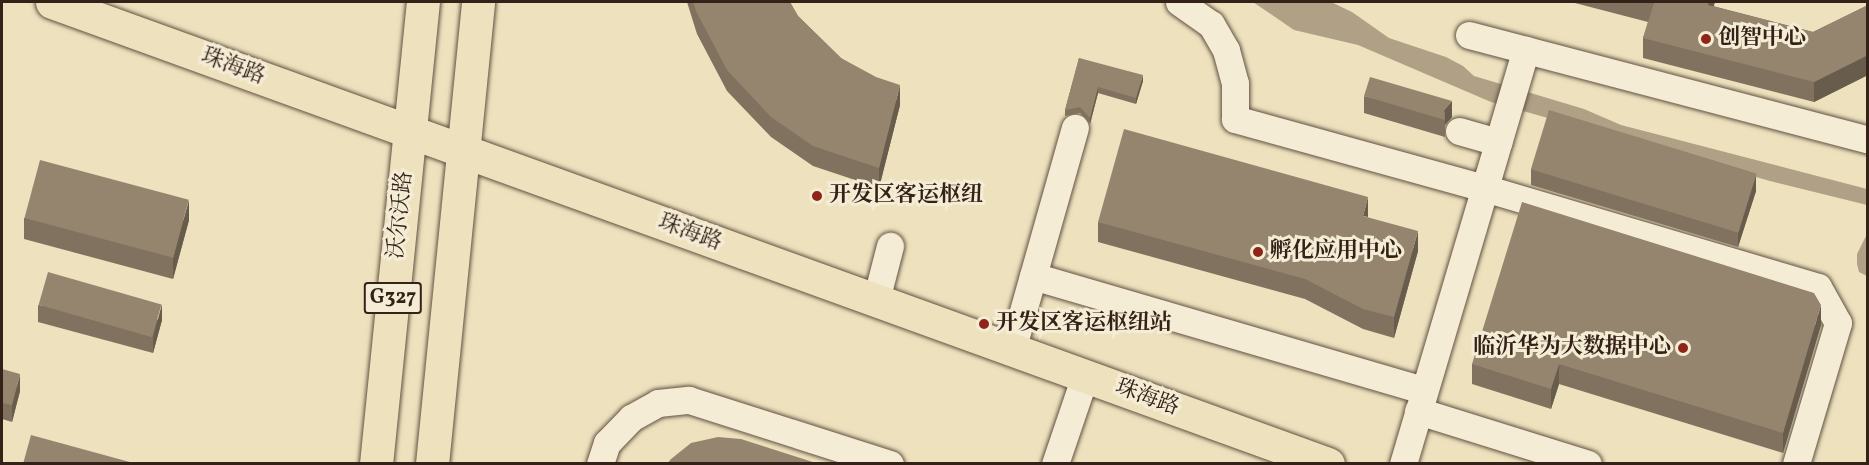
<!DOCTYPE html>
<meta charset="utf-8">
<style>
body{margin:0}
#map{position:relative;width:1869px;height:465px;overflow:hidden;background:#eee2be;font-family:Vollkorn,"Noto Serif SC",serif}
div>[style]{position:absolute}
.water>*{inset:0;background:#afa086}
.roads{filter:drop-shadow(0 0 2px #625142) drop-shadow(0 0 2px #625142)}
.minor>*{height:27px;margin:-13.5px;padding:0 13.5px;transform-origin:13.5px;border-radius:13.5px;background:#f4ecd5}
.major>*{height:33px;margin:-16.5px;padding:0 16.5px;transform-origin:16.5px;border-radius:16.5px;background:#eee2be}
.highway>*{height:33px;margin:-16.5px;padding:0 16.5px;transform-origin:16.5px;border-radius:16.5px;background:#eee2be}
.wall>*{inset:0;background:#80725f}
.shaded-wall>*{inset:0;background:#685d4d}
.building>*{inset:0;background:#95856e;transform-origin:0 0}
.dots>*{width:16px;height:16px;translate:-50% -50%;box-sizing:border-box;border:3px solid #f4ecd5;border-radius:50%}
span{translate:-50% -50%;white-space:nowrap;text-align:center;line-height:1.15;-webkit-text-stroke:6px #f4ecd5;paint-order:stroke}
.shield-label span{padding:2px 4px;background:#f4ecd5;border:2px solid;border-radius:4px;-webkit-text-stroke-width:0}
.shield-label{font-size:21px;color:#342118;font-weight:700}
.poi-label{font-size:22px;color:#342118;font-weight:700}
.left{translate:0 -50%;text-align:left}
.right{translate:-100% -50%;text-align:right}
.street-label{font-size:22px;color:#342118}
.frame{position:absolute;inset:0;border:3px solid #342118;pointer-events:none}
</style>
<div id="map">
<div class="water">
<div style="clip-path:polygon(1253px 2px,1331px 2px,1352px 12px,1389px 38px,1446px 57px,1463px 66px,1474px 76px,1584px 109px,1621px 125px,1867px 189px,1867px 205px,1770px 181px,1491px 102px,1358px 45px,1294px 30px)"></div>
<div style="clip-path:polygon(1867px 234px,1867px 276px,1859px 272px,1857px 264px,1857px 254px)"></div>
</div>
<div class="roads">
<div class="minor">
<div style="left:1179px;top:2px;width:39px;rotate:35deg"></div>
<div style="left:1211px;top:24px;width:30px;rotate:60deg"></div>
<div style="left:1226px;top:50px;width:34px;rotate:75deg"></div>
<div style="left:1235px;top:83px;width:36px;rotate:90deg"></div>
<div style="left:1235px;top:119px;width:258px;rotate:15.5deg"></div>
<div style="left:1484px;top:188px;width:348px;rotate:16.5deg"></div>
<div style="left:1818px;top:287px;width:41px;rotate:60.9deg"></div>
<div style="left:1838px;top:323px;width:147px;rotate:106.6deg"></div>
<div style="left:1469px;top:35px;width:413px;rotate:14.7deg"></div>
<div style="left:1459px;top:131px;width:41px;rotate:15.8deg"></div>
<div style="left:1033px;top:276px;width:407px;rotate:16.3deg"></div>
<div style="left:876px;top:300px;width:56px;rotate:-75.5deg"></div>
<div style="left:1012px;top:350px;width:231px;rotate:-74.2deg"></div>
<div style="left:1418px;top:411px;width:178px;rotate:17.3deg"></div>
<div style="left:600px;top:464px;width:22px;rotate:-72deg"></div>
<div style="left:607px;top:443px;width:35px;rotate:-46deg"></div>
<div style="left:631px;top:418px;width:31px;rotate:-29deg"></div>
<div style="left:658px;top:403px;width:31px;rotate:-6deg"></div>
<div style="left:689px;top:400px;width:211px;rotate:17.7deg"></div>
<div style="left:1055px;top:464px;width:93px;rotate:-71.2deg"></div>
<div style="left:1403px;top:464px;width:432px;rotate:-73.5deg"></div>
</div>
<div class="major">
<div style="left:52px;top:2px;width:1357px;rotate:19.9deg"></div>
</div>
<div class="highway">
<div style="left:376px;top:464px;width:464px;rotate:-84.2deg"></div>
<div style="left:432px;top:464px;width:464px;rotate:-84.3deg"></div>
</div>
</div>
<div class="wall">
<div style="clip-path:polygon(687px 2px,790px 2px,798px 16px,841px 58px,900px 105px,879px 188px,813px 166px,771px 137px,727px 91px,697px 34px)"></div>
<div style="clip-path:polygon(1571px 2px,1715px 2px,1713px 6px,1813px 32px,1868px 5px,1868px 75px,1814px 102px,1643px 58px,1643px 38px,1648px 22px)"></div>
<div style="clip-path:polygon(1079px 58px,1143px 81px,1136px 104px,1098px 93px,1090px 124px,1080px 113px,1065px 116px,1065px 110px)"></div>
<div style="clip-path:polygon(1364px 96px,1452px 117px,1445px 125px,1445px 137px,1364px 113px)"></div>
<div style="clip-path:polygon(1531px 169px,1756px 191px,1738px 247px,1531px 185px)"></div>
<div style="clip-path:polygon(24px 218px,189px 220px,173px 279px,24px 239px)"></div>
<div style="clip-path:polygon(1098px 222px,1418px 251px,1394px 338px,1363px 329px,1305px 299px,1098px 242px)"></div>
<div style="clip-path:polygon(38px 305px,162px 320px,153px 353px,38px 322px)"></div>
<div style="clip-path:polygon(1821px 325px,1783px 453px,1559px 384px,1551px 409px,1472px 384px,1472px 364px)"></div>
<div style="clip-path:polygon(2px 369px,20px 391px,12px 422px,2px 419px)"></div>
</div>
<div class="shaded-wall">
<div style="clip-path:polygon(1709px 2px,1715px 2px,1708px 25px,1708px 5px)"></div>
<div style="clip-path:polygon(1868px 55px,1868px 75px,1814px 102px,1814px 82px)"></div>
<div style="clip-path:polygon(1143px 75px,1143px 81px,1136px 104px,1136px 98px)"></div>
<div style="clip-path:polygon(900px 85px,900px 105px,879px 188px,879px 168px)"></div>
<div style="clip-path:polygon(1098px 87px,1098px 93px,1090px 124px,1090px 118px)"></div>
<div style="clip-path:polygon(1452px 101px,1452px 117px,1445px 125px,1444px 110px)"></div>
<div style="clip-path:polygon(1756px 174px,1756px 191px,1738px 247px,1738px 230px)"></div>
<div style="clip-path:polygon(1368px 197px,1368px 217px,1363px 216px)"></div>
<div style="clip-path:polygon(189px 200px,189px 220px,173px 279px,173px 258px)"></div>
<div style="clip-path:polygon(1418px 231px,1418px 251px,1394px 338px,1394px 317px)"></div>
<div style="clip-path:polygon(162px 304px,162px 320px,153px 353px,153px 337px)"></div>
<div style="clip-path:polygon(1821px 305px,1821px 325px,1783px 453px,1783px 433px)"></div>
<div style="clip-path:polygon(1559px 364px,1559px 384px,1551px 409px,1551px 389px)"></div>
<div style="clip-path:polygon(20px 374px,20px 391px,12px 422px,12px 405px)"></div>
</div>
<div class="building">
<div style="clip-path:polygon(693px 2px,790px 2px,798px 16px,841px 58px,876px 77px,900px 85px,879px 168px,813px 146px,771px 117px,727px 70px,697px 13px)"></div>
<div style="clip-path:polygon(1649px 2px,1709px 2px,1708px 5px,1813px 32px,1868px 5px,1868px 55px,1814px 82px,1643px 38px,1654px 3px)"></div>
<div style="clip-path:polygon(1079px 58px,1143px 75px,1136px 98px,1098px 87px,1090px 118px,1080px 107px,1065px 110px)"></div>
<div style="clip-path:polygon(1370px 77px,1452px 101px,1444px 110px,1445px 120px,1364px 96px)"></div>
<div style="left:1549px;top:110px;width:217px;height:62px;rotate:17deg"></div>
<div style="clip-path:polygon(1124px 129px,1368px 197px,1363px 216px,1418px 231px,1394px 317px,1363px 309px,1305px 279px,1098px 222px)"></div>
<div style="left:40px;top:160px;width:154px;height:60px;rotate:15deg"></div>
<div style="clip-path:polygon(1522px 202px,1814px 293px,1821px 305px,1783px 433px,1559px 364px,1551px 389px,1472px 364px)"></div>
<div style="left:48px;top:272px;width:118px;height:34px;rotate:16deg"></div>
<div style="clip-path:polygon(2px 369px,20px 374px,12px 405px,2px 403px)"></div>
<div style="clip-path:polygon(31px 435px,137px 464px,23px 464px)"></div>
<div style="clip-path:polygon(718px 437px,741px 439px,819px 464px,667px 464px,671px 459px,691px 443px)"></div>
</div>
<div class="dots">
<div style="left:1706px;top:39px;background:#8f2418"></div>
<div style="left:817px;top:196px;background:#8f2418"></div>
<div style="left:1258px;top:252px;background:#8f2418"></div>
<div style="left:984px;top:324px;background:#8f2418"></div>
<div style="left:1683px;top:348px;background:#8f2418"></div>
</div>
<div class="shield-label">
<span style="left:393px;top:298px">G327</span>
</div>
<div class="poi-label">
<span class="left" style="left:1718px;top:39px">创智中心</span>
<span class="left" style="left:829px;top:196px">开发区客运枢纽</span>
<span class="left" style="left:1270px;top:252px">孵化应用中心</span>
<span class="left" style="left:996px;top:324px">开发区客运枢纽站</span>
<span class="right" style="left:1671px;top:348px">临沂华为大数据中心</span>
</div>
<div class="street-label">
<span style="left:233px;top:67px;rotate:20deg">珠海路</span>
<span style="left:401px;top:215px;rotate:-84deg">沃尔沃路</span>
<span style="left:690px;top:233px;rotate:20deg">珠海路</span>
<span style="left:1147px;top:398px;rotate:20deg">珠海路</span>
</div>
<div class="frame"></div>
</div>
